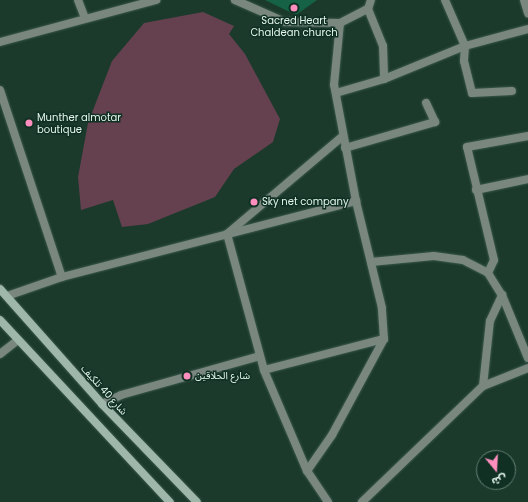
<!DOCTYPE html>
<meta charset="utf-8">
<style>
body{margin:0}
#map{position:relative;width:528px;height:502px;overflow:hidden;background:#1b3a2c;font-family:Poppins,"Noto Sans Arabic",sans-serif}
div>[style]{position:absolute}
.green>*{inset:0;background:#65414f}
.building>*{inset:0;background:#156246}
.roads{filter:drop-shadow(0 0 1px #3b584b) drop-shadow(0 0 1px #3b584b)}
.pedestrian>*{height:8px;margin:-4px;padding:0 4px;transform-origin:4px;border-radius:4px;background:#79877f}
.minor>*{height:8px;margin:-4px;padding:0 4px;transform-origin:4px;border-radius:4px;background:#79877f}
.secondary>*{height:8px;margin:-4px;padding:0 4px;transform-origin:4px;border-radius:4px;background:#9fb7ab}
.dots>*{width:11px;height:11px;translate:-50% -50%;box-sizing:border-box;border:2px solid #103023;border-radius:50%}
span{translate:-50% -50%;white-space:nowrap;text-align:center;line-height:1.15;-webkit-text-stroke:3px #103023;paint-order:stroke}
.poi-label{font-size:10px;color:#e4f6ec}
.left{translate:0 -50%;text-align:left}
.street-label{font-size:10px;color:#e4f6ec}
.north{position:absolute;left:476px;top:450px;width:40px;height:40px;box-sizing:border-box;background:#103023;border:1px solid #657f73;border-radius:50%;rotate:162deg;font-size:11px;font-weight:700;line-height:16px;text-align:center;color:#e4f6ec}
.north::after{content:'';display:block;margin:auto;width:14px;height:18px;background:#fe8ebd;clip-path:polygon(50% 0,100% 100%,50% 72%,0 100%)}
</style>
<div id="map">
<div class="green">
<div style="clip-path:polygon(203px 12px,234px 26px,229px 34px,245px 54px,280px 119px,273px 142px,234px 169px,215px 197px,148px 224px,122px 227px,113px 200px,81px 210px,78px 177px,88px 123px,112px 61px,144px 23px)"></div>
</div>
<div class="building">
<div style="clip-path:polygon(265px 0,317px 0,296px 15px)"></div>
</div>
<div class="roads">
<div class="pedestrian">
<div style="left:524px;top:0;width:14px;rotate:73deg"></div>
<div style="left:465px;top:46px;width:15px;rotate:94deg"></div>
<div style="left:464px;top:61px;width:33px;rotate:76deg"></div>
<div style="left:472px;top:93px;width:40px;rotate:-2.9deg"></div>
</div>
<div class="minor">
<div style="left:78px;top:0;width:17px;rotate:69deg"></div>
<div style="left:235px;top:0;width:55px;rotate:23.7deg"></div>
<div style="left:285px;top:22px;width:55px;rotate:1deg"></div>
<div style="left:340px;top:23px;width:31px;rotate:-27deg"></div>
<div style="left:368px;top:9px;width:9px;rotate:-72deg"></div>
<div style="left:445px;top:0;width:50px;rotate:66.5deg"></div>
<div style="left:368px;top:9px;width:40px;rotate:68deg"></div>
<div style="left:383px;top:46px;width:33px;rotate:88deg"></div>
<div style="left:0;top:42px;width:162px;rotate:-15.1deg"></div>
<div style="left:0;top:90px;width:197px;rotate:71.7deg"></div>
<div style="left:336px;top:93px;width:50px;rotate:-16.3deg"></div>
<div style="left:384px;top:79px;width:87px;rotate:-22.2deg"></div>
<div style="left:465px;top:46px;width:65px;rotate:-15.1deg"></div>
<div style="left:345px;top:148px;width:94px;rotate:-16.1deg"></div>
<div style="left:435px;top:122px;width:21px;rotate:-115deg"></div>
<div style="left:476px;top:190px;width:53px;rotate:-11.9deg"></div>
<div style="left:371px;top:262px;width:63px;rotate:-5.4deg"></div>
<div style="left:434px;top:256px;width:29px;rotate:8deg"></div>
<div style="left:463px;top:260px;width:28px;rotate:27deg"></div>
<div style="left:488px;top:273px;width:26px;rotate:58deg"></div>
<div style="left:502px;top:295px;width:68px;rotate:67.6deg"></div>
<div style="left:488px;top:273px;width:14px;rotate:-65deg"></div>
<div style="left:494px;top:260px;width:116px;rotate:-103.4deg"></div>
<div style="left:467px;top:147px;width:62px;rotate:-10.2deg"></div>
<div style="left:7px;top:296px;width:58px;rotate:-19.1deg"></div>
<div style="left:62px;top:277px;width:304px;rotate:-14.5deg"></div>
<div style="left:0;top:354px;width:23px;rotate:-38deg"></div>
<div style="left:264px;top:370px;width:124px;rotate:-14.5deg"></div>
<div style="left:483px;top:386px;width:65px;rotate:-83.9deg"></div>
<div style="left:490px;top:321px;width:29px;rotate:-65deg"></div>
<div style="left:102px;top:404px;width:21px;rotate:-25deg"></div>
<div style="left:121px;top:395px;width:144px;rotate:-15.7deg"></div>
<div style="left:307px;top:471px;width:44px;rotate:-55.2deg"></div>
<div style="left:332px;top:435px;width:109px;rotate:-61.6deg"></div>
<div style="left:384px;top:339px;width:31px;rotate:-94deg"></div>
<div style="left:382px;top:308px;width:110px;rotate:-103.7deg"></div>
<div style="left:356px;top:201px;width:118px;rotate:-100.7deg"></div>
<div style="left:334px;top:85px;width:62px;rotate:-84.5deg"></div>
<div style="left:328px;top:502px;width:37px;rotate:-124deg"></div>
<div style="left:307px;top:471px;width:110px;rotate:-113.1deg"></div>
<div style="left:264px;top:370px;width:141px;rotate:-105.2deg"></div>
<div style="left:227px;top:234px;width:152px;rotate:-40.2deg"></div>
<div style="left:362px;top:502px;width:168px;rotate:-43.8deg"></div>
<div style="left:483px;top:386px;width:48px;rotate:-21.8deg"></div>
</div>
<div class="secondary">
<div style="left:0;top:289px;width:154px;rotate:48.4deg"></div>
<div style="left:102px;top:404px;width:136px;rotate:45.9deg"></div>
<div style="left:0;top:320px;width:249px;rotate:47deg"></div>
</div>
</div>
<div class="dots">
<div style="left:294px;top:8px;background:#fe8ebd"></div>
<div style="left:29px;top:123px;background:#fe8ebd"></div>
<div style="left:254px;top:202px;background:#fe8ebd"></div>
<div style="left:187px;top:376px;background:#fe8ebd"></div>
</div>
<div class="poi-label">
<span style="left:294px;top:26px">Sacred Heart<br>Chaldean church</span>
<span class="left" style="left:37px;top:123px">Munther almotar<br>boutique</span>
<span class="left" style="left:262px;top:202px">Sky net company</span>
<span class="left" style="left:195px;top:376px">شارع الحلاقين</span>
</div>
<div class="street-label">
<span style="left:104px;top:390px;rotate:48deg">شارع 40 تلكيف</span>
</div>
<div class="north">ش</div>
</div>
